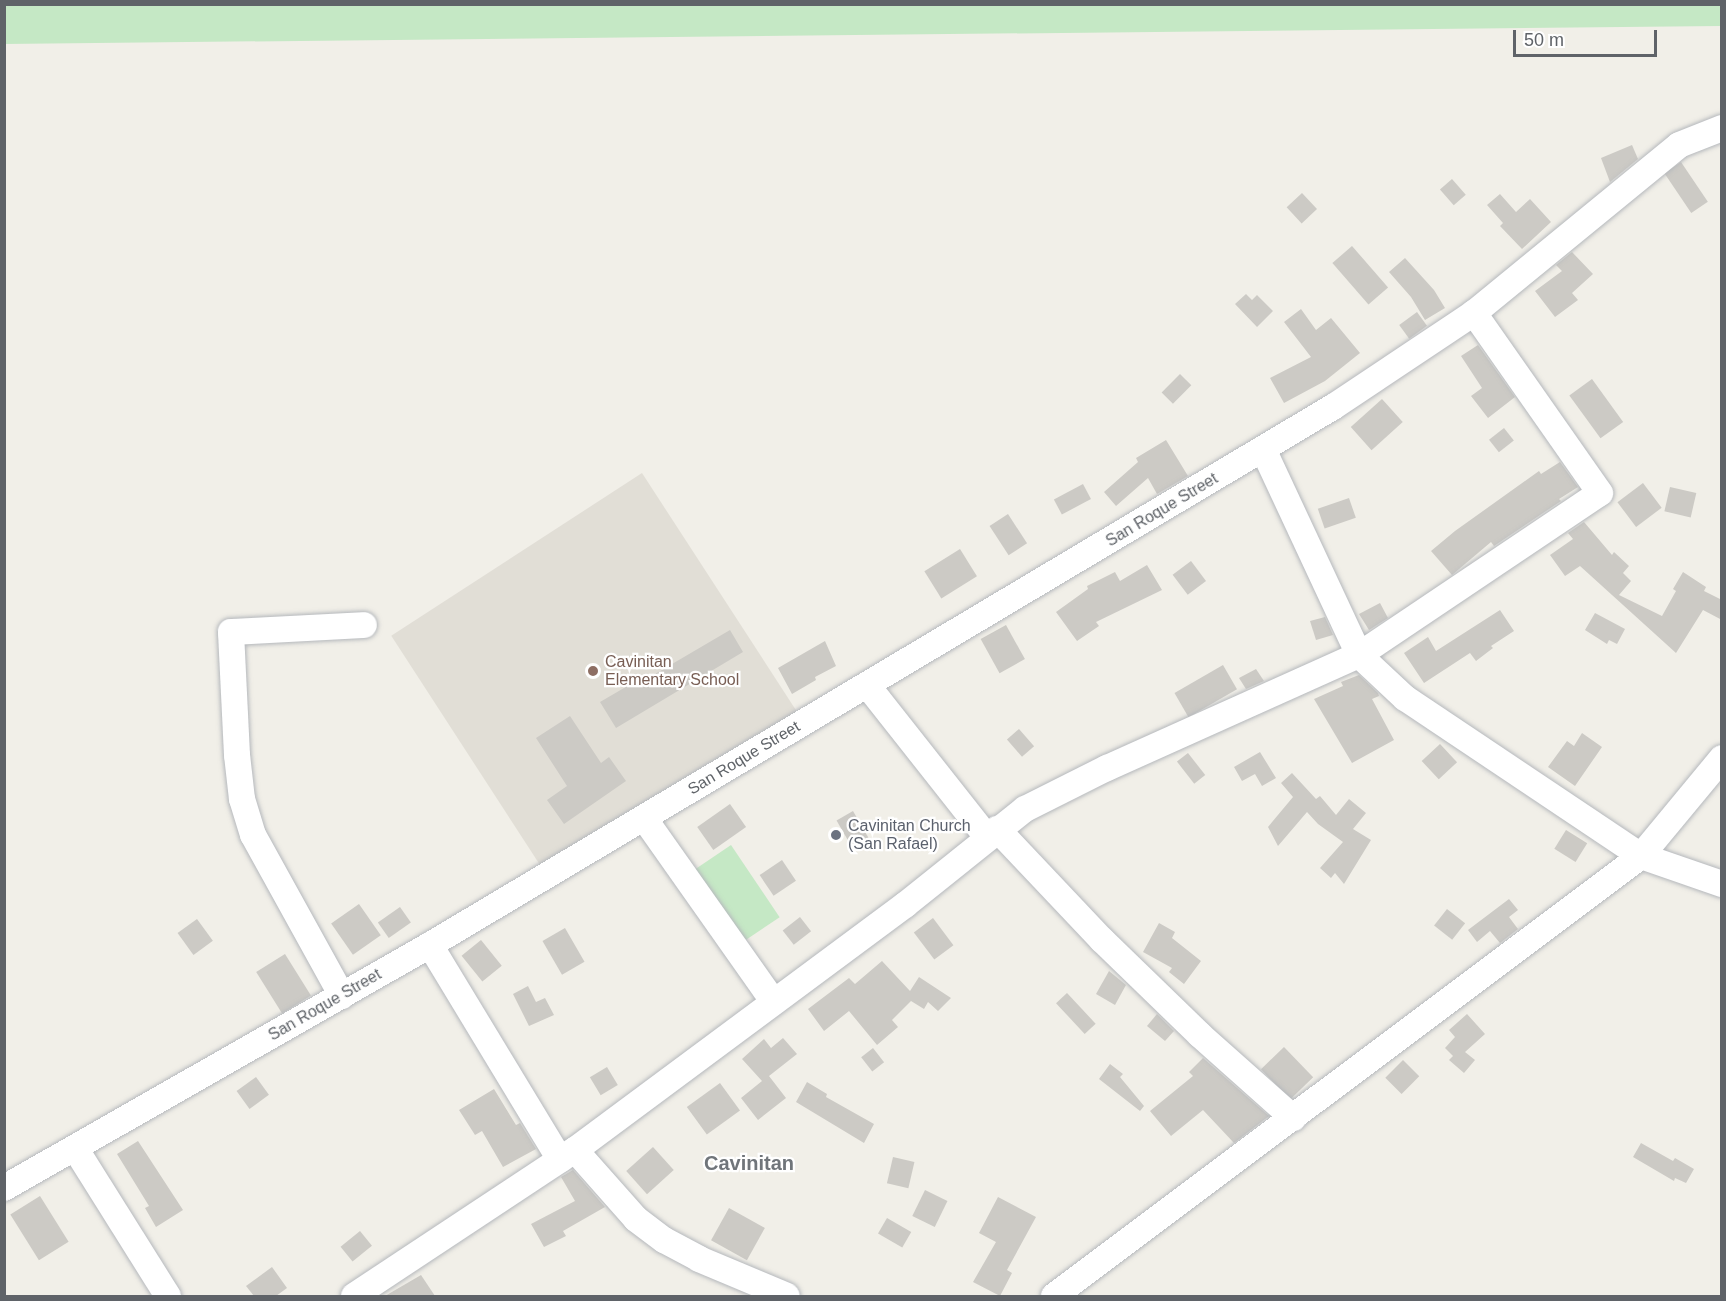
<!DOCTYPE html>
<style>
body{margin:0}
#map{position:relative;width:1726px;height:1301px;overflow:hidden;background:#f1efe8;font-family:Helvetica,sans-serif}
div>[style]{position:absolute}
.education>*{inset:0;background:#e1ded6;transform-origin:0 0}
.green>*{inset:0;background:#c5e8c5;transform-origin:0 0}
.building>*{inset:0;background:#cccac5;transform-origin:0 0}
.roads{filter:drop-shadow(0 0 2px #b5b8bc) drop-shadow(0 0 2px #b5b8bc)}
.minor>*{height:26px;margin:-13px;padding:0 13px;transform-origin:13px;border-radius:13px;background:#fff}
.dots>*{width:16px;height:16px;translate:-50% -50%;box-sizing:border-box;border:3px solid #fff;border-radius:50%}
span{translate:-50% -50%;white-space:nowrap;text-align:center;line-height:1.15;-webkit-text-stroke:4.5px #fff;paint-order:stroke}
.street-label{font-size:16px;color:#5f6368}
.education-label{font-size:16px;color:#785e54}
.left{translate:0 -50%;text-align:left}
.worship-label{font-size:16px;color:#5b616d}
.quarter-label{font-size:20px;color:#70757a;font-weight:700}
.frame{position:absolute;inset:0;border:6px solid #5f6368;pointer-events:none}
.scale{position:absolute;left:1513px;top:30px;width:144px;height:27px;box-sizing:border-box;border:3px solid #5f6368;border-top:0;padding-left:8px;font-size:18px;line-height:21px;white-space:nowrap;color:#5f6368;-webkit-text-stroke:4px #fff;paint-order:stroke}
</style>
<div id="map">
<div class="education">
<div style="left:642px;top:473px;width:289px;height:299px;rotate:57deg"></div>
</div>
<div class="green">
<div style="clip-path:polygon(1721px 4px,1721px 26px,4px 44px,5px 4px)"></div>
<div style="left:731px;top:845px;width:87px;height:45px;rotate:56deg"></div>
</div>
<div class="building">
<div style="clip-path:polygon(1632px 145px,1638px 159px,1610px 182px,1601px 158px)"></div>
<div style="left:1681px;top:162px;width:48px;height:20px;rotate:56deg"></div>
<div style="left:1452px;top:179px;width:21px;height:16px;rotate:49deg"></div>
<div style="left:1302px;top:193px;width:22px;height:21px;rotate:47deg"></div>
<div style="clip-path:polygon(1500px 194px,1516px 212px,1530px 199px,1551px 222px,1522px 249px,1500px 226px,1503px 223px,1487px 205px)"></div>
<div style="left:1352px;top:246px;width:55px;height:26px;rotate:49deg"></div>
<div style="clip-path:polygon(1572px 252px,1593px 274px,1572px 293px,1578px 300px,1555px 317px,1535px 291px,1562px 271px,1556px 265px)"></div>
<div style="clip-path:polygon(1405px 258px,1434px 290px,1445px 308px,1425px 320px,1411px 297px,1389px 272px)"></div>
<div style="clip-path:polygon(1246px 294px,1252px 300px,1257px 295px,1273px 311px,1257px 327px,1235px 304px)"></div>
<div style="clip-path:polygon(1301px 309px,1316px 330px,1331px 318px,1360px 353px,1325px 381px,1284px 403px,1270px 378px,1311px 357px,1284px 322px)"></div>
<div style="left:1417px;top:312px;width:17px;height:22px;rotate:54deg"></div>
<div style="clip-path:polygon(1478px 345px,1515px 397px,1488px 418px,1471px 396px,1482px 388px,1461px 356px)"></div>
<div style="left:1180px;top:374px;width:16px;height:26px;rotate:45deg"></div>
<div style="left:1592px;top:379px;width:53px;height:28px;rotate:54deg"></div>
<div style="left:1382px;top:399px;width:31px;height:42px;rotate:48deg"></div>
<div style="left:1504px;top:428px;width:16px;height:19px;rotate:52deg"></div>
<div style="clip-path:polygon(1166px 440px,1188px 476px,1157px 494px,1148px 478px,1116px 506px,1104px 492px,1138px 462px,1136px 458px)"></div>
<div style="clip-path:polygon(1560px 462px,1578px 487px,1559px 499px,1561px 501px,1494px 546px,1491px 542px,1452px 575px,1431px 551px,1455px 531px,1539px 471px,1541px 474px)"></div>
<div style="left:1643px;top:483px;width:31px;height:32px;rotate:53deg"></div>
<div style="left:1083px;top:484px;width:17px;height:33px;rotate:62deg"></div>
<div style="left:1670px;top:487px;width:27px;height:25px;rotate:13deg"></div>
<div style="left:1349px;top:498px;width:21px;height:33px;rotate:71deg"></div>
<div style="left:1008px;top:514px;width:35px;height:22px;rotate:57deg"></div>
<div style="clip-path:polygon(1584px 522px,1612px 555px,1614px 552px,1629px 566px,1623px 573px,1631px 581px,1619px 595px,1662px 616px,1676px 591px,1673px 589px,1683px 572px,1706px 587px,1704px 591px,1722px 600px,1722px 620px,1703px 610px,1676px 653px,1580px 566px,1565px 576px,1550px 555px,1573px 539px,1568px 533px)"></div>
<div style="left:960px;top:549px;width:32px;height:42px;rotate:58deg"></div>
<div style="left:1191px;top:561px;width:25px;height:23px;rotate:53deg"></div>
<div style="clip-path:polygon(1147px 565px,1162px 590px,1096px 622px,1099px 626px,1077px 641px,1056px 612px,1088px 589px,1087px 586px,1115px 572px,1120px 581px)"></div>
<div style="clip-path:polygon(1380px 603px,1388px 618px,1369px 630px,1359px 614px)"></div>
<div style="clip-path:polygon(1500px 610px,1514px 631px,1491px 646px,1493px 648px,1476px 661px,1470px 653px,1424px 683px,1404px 653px,1428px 637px,1436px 651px)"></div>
<div style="clip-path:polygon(1595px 613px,1625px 629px,1617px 644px,1609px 640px,1607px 644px,1585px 630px)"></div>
<div style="clip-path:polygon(1325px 617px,1333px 635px,1316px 640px,1310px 621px)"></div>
<div style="left:1006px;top:625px;width:39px;height:29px;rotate:61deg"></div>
<div style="clip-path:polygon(730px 630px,743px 652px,616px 728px,600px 702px,636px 681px,638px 684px)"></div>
<div style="clip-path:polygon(825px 641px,836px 666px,815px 677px,816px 680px,792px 694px,778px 668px)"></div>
<div style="left:1223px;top:665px;width:28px;height:56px;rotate:60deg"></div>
<div style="clip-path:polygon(1256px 669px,1264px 681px,1246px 689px,1239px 678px)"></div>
<div style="clip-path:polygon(1359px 675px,1378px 693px,1379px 696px,1372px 699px,1394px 740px,1352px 763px,1314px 699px,1343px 686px,1341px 682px)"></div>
<div style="clip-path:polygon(570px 716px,601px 763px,609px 757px,626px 781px,564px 824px,547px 800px,567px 786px,536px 738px)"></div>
<div style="left:1019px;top:729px;width:23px;height:16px;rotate:49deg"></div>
<div style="clip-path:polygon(1582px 733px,1602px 747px,1575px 786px,1548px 767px,1567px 741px,1574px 746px)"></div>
<div style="left:1440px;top:744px;width:25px;height:25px;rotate:47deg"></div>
<div style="clip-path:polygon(1260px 752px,1276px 778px,1262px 786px,1255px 774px,1242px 781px,1234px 767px)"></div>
<div style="left:1188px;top:753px;width:28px;height:14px;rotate:52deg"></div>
<div style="clip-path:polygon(1292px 773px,1316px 799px,1320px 796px,1336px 815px,1349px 799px,1366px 813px,1353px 829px,1371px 840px,1344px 884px,1335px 873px,1331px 878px,1320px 868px,1343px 842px,1318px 824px,1307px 812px,1278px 846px,1268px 827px,1293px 797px,1281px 783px)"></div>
<div style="left:730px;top:804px;width:28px;height:40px;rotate:55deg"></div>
<div style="left:853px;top:811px;width:32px;height:19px;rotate:60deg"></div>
<div style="left:1566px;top:830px;width:25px;height:22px;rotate:32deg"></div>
<div style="left:782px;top:860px;width:25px;height:27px;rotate:56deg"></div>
<div style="clip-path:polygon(1509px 899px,1518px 910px,1509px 917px,1518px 929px,1500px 943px,1490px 931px,1477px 942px,1468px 930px)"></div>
<div style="left:359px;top:904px;width:38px;height:34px;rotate:55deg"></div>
<div style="left:400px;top:907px;width:19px;height:27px;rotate:55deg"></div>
<div style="left:1447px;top:909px;width:23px;height:21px;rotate:38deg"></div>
<div style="left:800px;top:917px;width:18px;height:22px;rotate:52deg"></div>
<div style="left:933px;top:918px;width:34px;height:24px;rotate:53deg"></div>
<div style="left:197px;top:919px;width:27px;height:24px;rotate:54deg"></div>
<div style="clip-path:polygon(1159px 923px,1175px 932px,1172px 938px,1201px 961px,1184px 984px,1169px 972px,1172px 968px,1143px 952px)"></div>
<div style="left:565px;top:928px;width:39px;height:26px;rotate:60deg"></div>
<div style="left:481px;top:940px;width:33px;height:25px;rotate:51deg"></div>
<div style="left:285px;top:954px;width:49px;height:34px;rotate:58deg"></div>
<div style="clip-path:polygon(882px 961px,910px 991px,919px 977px,951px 998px,938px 1011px,928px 1002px,924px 1009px,911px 1001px,892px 1020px,898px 1027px,877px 1045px,849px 1011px,824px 1031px,808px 1009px,849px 978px,855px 984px)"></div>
<div style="clip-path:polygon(1109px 971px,1126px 985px,1115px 1005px,1096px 994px)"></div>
<div style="clip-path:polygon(528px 986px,536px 1002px,545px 998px,554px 1015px,529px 1026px,513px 994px)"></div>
<div style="left:1067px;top:993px;width:42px;height:15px;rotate:47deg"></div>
<div style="clip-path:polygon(1157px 1014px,1174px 1031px,1165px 1041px,1147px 1026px)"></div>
<div style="clip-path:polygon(1467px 1014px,1485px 1034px,1465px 1052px,1475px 1060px,1464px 1073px,1449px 1060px,1453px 1056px,1445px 1048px,1455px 1037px,1449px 1030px)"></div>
<div style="clip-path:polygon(783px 1038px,797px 1054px,769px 1076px,786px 1098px,758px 1120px,741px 1098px,762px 1081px,742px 1059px,764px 1039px,771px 1048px)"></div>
<div style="left:1284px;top:1047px;width:42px;height:32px;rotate:46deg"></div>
<div style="left:873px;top:1048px;width:18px;height:15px;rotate:52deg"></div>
<div style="clip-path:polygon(1203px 1058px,1269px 1116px,1234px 1143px,1203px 1110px,1171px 1136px,1150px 1111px,1193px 1076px,1189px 1072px)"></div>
<div style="left:1403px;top:1060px;width:23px;height:25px;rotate:45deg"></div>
<div style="clip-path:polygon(1110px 1064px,1123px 1074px,1120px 1077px,1144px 1106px,1140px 1111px,1099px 1079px)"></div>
<div style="left:607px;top:1067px;width:21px;height:20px;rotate:59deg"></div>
<div style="left:256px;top:1077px;width:22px;height:24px;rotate:54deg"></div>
<div style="clip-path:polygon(807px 1082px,827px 1094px,826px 1097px,874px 1124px,864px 1143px,796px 1102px)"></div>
<div style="left:720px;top:1083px;width:34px;height:41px;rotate:54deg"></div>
<div style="clip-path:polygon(494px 1089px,516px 1125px,520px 1123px,536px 1149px,503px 1167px,482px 1131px,475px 1135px,459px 1110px)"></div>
<div style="clip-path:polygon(138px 1141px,183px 1210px,156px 1227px,145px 1208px,149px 1206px,117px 1154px)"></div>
<div style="clip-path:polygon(1641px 1143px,1673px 1161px,1675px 1158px,1694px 1169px,1686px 1183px,1675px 1178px,1674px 1181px,1633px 1157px)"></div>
<div style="left:653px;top:1147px;width:31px;height:36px;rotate:48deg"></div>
<div style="left:893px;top:1157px;width:22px;height:27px;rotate:13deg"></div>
<div style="clip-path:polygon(573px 1170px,605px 1207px,563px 1231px,566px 1236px,544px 1247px,531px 1224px,575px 1201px,561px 1177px)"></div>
<div style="left:925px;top:1190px;width:25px;height:29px;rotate:26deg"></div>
<div style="left:40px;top:1196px;width:54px;height:35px;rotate:58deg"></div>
<div style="clip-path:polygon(998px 1197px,1036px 1217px,1007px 1270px,1012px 1273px,1000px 1296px,973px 1282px,996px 1242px,979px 1233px)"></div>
<div style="left:729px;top:1208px;width:41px;height:37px;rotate:29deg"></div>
<div style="left:887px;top:1218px;width:28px;height:18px;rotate:30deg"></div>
<div style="left:360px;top:1231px;width:19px;height:25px;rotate:51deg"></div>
<div style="clip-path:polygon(272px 1267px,287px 1288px,276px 1296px,254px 1296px,246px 1286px)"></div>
<div style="clip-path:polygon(421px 1275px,435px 1296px,385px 1296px)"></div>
</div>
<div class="roads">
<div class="minor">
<div style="left:1263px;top:449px;width:227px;rotate:65deg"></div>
<div style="left:1359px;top:655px;width:63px;rotate:43.1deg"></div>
<div style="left:1405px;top:698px;width:284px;rotate:33.8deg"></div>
<div style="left:1641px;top:856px;width:86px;rotate:19.1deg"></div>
<div style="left:867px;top:685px;width:194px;rotate:51.7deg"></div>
<div style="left:644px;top:818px;width:225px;rotate:54.8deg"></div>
<div style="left:997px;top:829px;width:153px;rotate:46.6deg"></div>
<div style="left:1102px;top:940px;width:136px;rotate:44.1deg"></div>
<div style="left:1200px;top:1035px;width:125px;rotate:41.7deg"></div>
<div style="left:430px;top:945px;width:251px;rotate:58.8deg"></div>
<div style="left:342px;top:996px;width:184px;rotate:-118.9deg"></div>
<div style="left:253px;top:835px;width:38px;rotate:-107deg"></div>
<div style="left:242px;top:799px;width:44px;rotate:-96.5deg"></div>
<div style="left:237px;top:755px;width:123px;rotate:-92.8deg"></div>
<div style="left:231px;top:632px;width:133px;rotate:-3deg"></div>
<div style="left:75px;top:1148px;width:175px;rotate:57.9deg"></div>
<div style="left:575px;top:1150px;width:92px;rotate:48.5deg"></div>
<div style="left:636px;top:1219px;width:35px;rotate:37deg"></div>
<div style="left:664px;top:1240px;width:40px;rotate:28deg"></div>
<div style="left:699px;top:1259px;width:95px;rotate:22.8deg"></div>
<div style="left:4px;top:1188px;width:490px;rotate:-29.7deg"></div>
<div style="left:430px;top:945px;width:1051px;rotate:-30.79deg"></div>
<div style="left:1333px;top:407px;width:169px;rotate:-33.7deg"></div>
<div style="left:1474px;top:313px;width:265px;rotate:-39.3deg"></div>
<div style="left:1679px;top:145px;width:46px;rotate:-21.6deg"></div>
<div style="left:354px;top:1296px;width:265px;rotate:-33.5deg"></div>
<div style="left:575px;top:1150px;width:411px;rotate:-36.6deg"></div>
<div style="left:905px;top:905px;width:154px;rotate:-38.7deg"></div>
<div style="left:1025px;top:809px;width:92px;rotate:-26.6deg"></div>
<div style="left:1107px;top:768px;width:276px;rotate:-24.2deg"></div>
<div style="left:1359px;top:655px;width:290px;rotate:-33.9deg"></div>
<div style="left:1600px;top:493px;width:220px;rotate:-125deg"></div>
<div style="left:1054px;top:1296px;width:734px;rotate:-36.85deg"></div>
<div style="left:1641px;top:856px;width:127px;rotate:-50.4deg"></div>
</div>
</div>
<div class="dots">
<div style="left:593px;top:671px;background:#8d6e63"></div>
<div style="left:836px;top:835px;background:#6b7280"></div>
</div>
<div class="street-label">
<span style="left:1162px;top:510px;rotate:-31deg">San Roque Street</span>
<span style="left:744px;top:758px;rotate:-31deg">San Roque Street</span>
<span style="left:325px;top:1005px;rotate:-30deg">San Roque Street</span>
</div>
<div class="education-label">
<span class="left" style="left:605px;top:671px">Cavinitan<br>Elementary School</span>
</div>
<div class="worship-label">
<span class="left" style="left:848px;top:835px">Cavinitan Church<br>(San Rafael)</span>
</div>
<div class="quarter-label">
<span style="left:749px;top:1163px">Cavinitan</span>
</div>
<div class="frame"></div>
<div class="scale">50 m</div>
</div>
